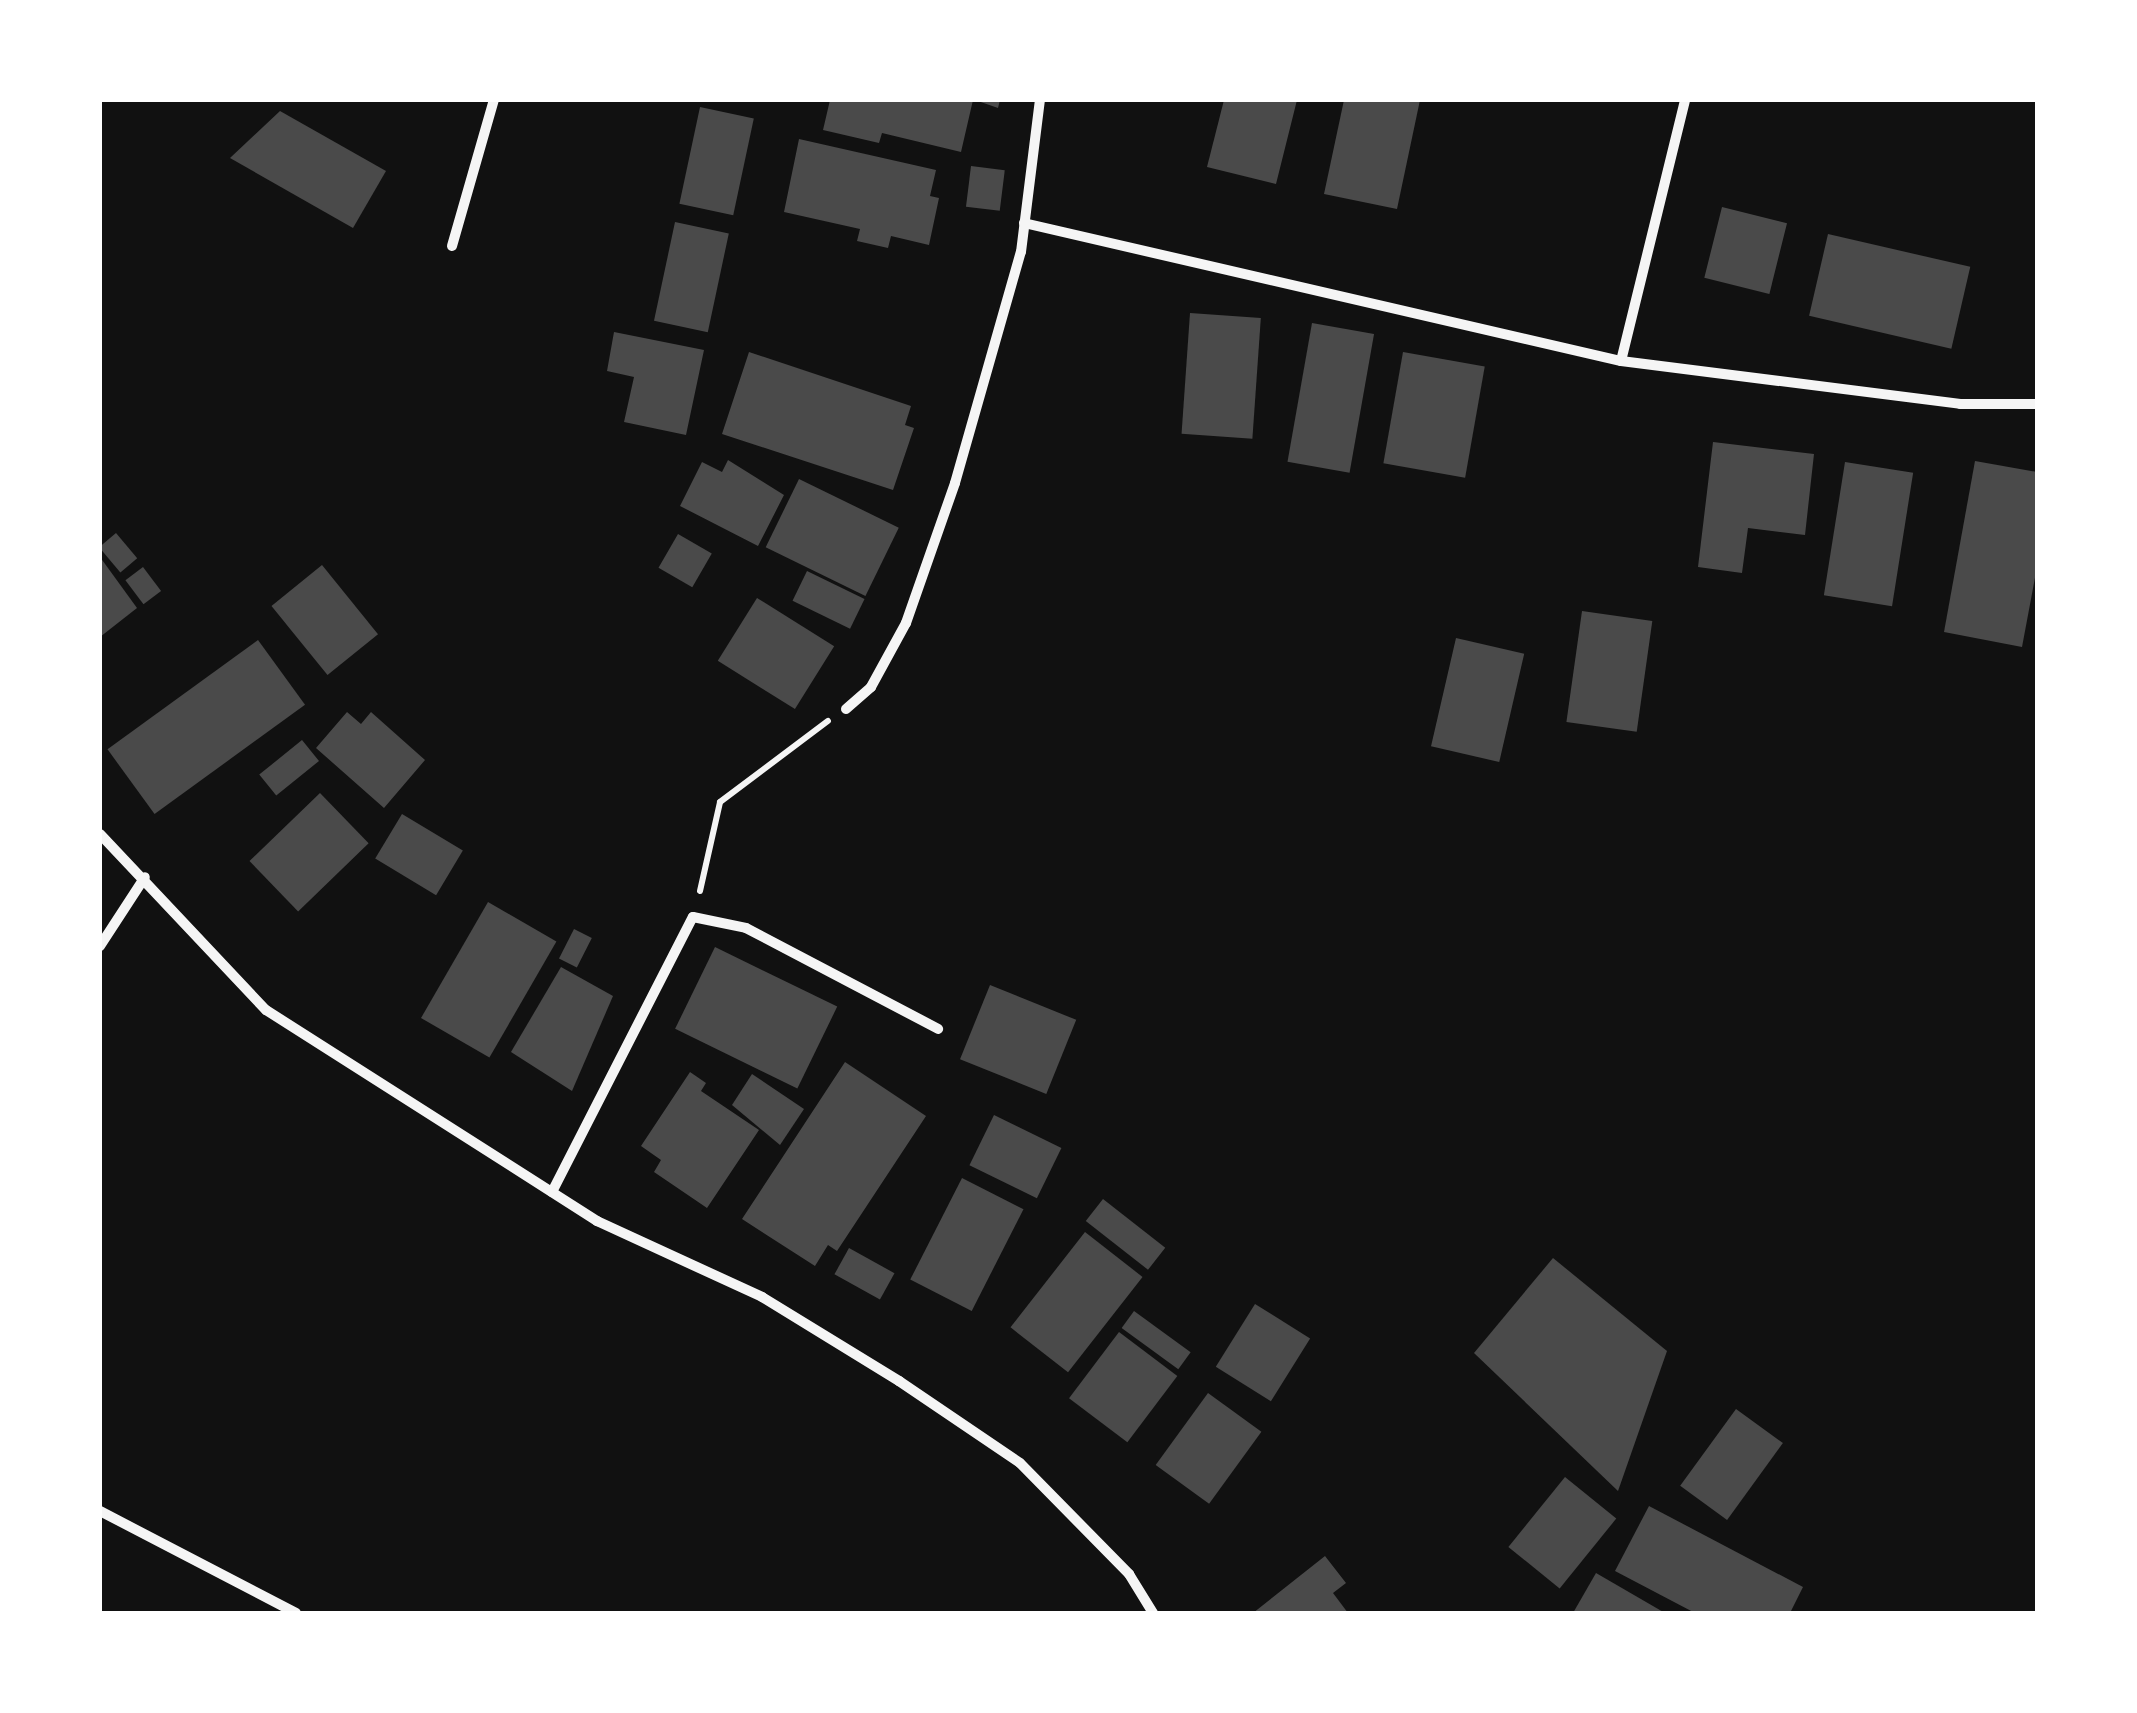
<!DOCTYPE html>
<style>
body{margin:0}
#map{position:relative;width:2137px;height:1713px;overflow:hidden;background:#111;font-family:Mulish,sans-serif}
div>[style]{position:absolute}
.building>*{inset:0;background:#4a4a4a;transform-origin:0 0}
.path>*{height:6px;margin:-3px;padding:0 3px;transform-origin:3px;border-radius:3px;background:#f5f5f5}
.minor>*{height:10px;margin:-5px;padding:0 5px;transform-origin:5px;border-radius:5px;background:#f5f5f5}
span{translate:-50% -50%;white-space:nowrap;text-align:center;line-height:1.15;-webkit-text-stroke:8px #fff;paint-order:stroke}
.frame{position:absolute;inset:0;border:102px solid #fff;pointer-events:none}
</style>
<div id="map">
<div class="building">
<div style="clip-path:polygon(830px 100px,973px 100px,961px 152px,882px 133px,879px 143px,823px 130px)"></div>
<div style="clip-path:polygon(975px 100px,1000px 100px,998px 108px)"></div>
<div style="clip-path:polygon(1224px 100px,1297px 100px,1276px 184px,1207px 167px)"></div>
<div style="clip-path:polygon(1344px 100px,1420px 100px,1397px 209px,1324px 194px)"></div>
<div style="left:700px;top:107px;width:55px;height:99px;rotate:12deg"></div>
<div style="clip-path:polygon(280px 111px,386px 171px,353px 228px,230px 158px)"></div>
<div style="clip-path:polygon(799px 139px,936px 170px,930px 196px,939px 198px,929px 245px,891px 236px,888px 248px,857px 241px,860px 229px,784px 212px)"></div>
<div style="left:971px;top:166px;width:34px;height:41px;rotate:7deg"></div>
<div style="left:1722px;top:207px;width:67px;height:73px;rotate:14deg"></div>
<div style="left:675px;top:222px;width:55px;height:101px;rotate:12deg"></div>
<div style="left:1828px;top:234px;width:146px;height:84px;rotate:13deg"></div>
<div style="left:1190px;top:313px;width:71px;height:121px;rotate:4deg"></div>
<div style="left:1312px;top:323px;width:63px;height:141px;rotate:10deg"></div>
<div style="clip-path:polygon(614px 332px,704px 350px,686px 435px,624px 422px,634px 377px,607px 371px)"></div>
<div style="clip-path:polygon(749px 352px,911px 406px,905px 425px,914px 428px,893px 490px,722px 434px)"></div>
<div style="left:1403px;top:352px;width:83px;height:113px;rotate:10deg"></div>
<div style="clip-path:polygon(1713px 442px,1814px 454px,1805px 535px,1748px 528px,1742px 573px,1698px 567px)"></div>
<div style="clip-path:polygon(728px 460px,784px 495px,758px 546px,680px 506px,702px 462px,722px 472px)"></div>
<div style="clip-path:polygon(1975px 461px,2037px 472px,2037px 567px,2022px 647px,1944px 632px)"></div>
<div style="left:1845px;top:462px;width:69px;height:135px;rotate:9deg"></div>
<div style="left:799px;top:479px;width:111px;height:76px;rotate:26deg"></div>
<div style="left:116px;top:533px;width:33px;height:22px;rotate:50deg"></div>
<div style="left:678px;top:534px;width:39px;height:39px;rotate:30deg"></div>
<div style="clip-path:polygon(100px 557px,137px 608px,100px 637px)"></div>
<div style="left:322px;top:565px;width:89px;height:65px;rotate:51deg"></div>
<div style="left:143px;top:567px;width:30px;height:22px;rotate:53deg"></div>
<div style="left:807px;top:571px;width:64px;height:33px;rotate:26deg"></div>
<div style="left:757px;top:598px;width:91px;height:74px;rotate:32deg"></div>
<div style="left:1582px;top:611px;width:71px;height:112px;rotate:8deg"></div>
<div style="left:1456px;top:638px;width:70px;height:111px;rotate:13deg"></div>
<div style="left:258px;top:640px;width:80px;height:186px;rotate:54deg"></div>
<div style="clip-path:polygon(347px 712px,361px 724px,371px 712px,425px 760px,384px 808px,316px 748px)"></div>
<div style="left:302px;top:740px;width:27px;height:55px;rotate:51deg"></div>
<div style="left:320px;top:793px;width:70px;height:98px;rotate:46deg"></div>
<div style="left:402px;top:814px;width:71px;height:52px;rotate:31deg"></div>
<div style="left:488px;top:902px;width:79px;height:134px;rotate:30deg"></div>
<div style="left:574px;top:929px;width:20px;height:33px;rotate:27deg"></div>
<div style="left:715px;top:947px;width:136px;height:91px;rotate:26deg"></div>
<div style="clip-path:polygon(561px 967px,613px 996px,572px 1091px,511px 1052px)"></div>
<div style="left:990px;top:985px;width:93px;height:80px;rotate:22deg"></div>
<div style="clip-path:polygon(845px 1062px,926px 1116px,837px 1251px,828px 1245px,815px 1266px,742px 1219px)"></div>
<div style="clip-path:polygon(690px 1072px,706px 1083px,701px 1091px,759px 1130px,707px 1208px,654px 1172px,661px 1160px,641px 1146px)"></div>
<div style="clip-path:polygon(752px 1074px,804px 1109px,780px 1145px,732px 1105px)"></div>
<div style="left:994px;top:1115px;width:75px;height:56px;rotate:26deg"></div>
<div style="left:962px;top:1178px;width:69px;height:114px;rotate:27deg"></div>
<div style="left:1103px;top:1199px;width:79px;height:28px;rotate:38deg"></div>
<div style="left:1085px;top:1232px;width:73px;height:121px;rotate:38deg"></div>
<div style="left:849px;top:1248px;width:52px;height:30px;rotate:29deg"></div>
<div style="clip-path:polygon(1553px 1258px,1667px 1351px,1618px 1491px,1474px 1353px)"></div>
<div style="left:1255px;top:1304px;width:65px;height:74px;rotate:32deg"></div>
<div style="left:1134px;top:1311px;width:70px;height:21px;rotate:36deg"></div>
<div style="left:1119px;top:1332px;width:73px;height:83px;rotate:37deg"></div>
<div style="left:1208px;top:1393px;width:66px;height:89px;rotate:36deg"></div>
<div style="left:1736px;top:1409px;width:58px;height:95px;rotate:36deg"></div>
<div style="left:1565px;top:1477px;width:66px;height:90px;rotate:39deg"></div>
<div style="clip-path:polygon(1649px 1506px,1803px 1587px,1790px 1613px,1695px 1613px,1615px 1571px)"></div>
<div style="clip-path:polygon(1325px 1556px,1346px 1583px,1333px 1593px,1348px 1613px,1253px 1613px)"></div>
<div style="clip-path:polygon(1596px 1573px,1665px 1613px,1573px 1613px)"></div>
</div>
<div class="path">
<div style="left:700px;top:891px;width:91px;rotate:-77.3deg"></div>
<div style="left:720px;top:802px;width:135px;rotate:-36.9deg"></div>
</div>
<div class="minor">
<div style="left:1024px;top:223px;width:613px;rotate:13.02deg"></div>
<div style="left:1621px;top:361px;width:342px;rotate:7.2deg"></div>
<div style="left:1960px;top:404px;width:77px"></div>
<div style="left:452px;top:246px;width:152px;rotate:-74deg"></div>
<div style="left:1621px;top:361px;width:269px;rotate:-76.2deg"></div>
<div style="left:846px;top:709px;width:33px;rotate:-41deg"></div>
<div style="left:871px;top:687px;width:73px;rotate:-61.3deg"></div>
<div style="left:906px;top:623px;width:148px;rotate:-70.7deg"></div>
<div style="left:955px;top:483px;width:240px;rotate:-74.1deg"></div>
<div style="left:1021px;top:252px;width:153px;rotate:-82.9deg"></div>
<div style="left:100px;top:834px;width:242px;rotate:46.7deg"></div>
<div style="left:266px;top:1010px;width:393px;rotate:32.5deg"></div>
<div style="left:597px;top:1221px;width:182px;rotate:24.7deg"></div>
<div style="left:762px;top:1297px;width:161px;rotate:31.5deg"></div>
<div style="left:899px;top:1381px;width:146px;rotate:34.1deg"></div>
<div style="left:1020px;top:1463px;width:156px;rotate:45.5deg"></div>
<div style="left:1129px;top:1574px;width:46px;rotate:58.4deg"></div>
<div style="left:100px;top:946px;width:82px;rotate:-56.9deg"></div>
<div style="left:552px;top:1192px;width:309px;rotate:-62.9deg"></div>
<div style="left:693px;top:917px;width:54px;rotate:11.7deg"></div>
<div style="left:746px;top:928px;width:217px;rotate:27.7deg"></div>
<div style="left:100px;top:1511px;width:221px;rotate:27.5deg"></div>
</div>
<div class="frame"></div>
</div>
